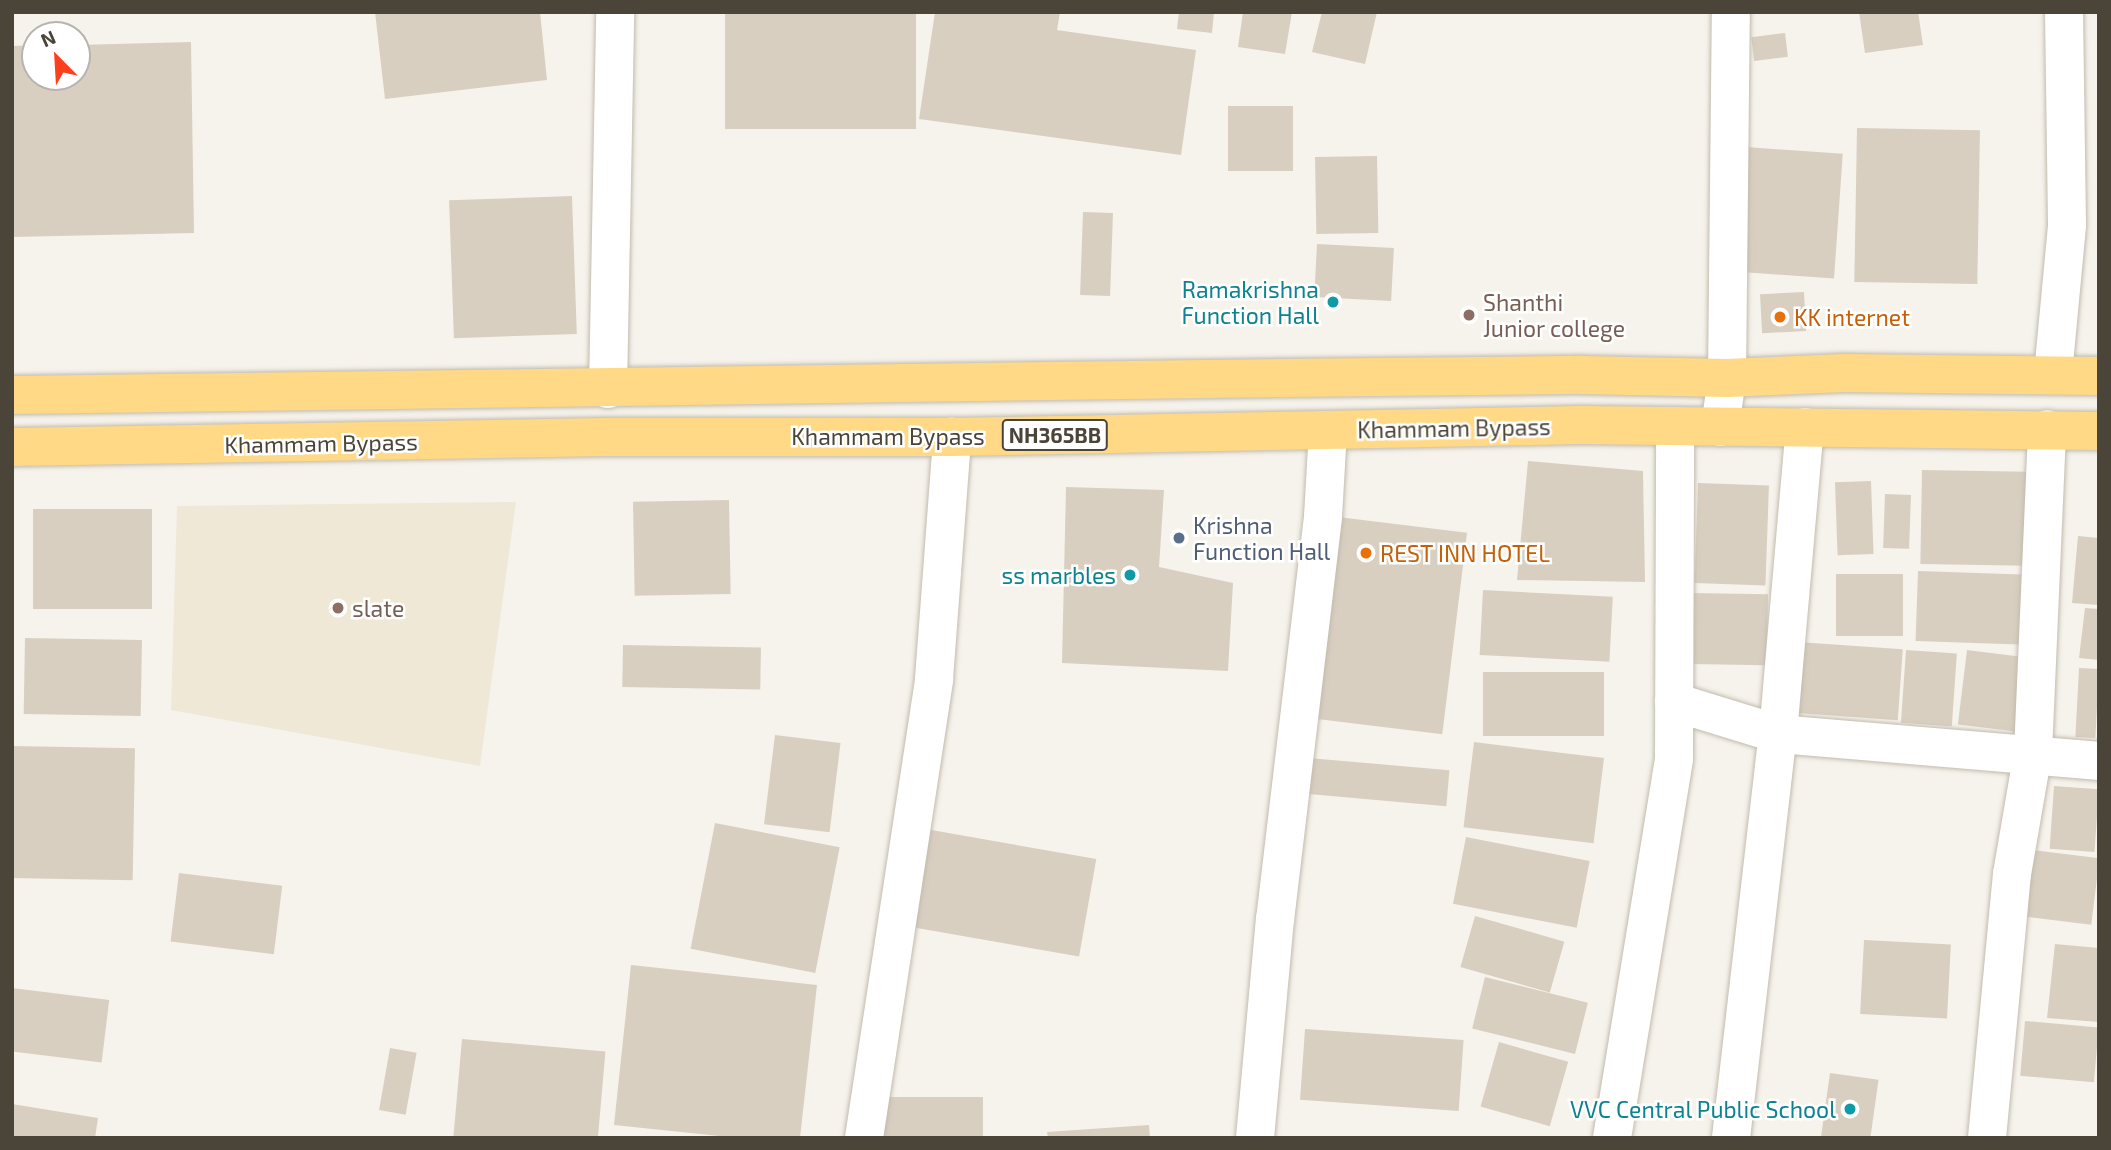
<!DOCTYPE html>
<style>
body{margin:0}
#map{position:relative;width:2111px;height:1150px;overflow:hidden;background:#f6f3ec;font-family:"Exo 2",sans-serif}
div>[style]{position:absolute}
.education>*{inset:0;background:#efe8d6}
.building>*{inset:0;background:#d8cfc1;transform-origin:0 0}
.roads{filter:drop-shadow(0 0 2px #c2bbae) drop-shadow(0 0 2px #c2bbae)}
.minor>*{height:38px;margin:-19px;padding:0 19px;transform-origin:19px;border-radius:19px;background:#fff}
.trunk>*{height:38px;margin:-19px;padding:0 19px;transform-origin:19px;border-radius:19px;background:#ffd985}
.dots>*{width:19px;height:19px;translate:-50% -50%;box-sizing:border-box;border:4px solid #fff;border-radius:50%}
span{translate:-50% -50%;white-space:nowrap;text-align:center;line-height:1.15;-webkit-text-stroke:5px #fff;paint-order:stroke}
.shield-label span{padding:2px 5px;background:#fff;border:2px solid;border-radius:5px;-webkit-text-stroke-width:0}
.shield-label{font-size:21px;color:#4b4439;font-weight:700}
.culture-label{font-size:23px;color:#0d838f}
.right{translate:-100% -50%;text-align:right}
.education-label{font-size:23px;color:#785e54}
.left{translate:0 -50%;text-align:left}
.food-label{font-size:23px;color:#c56008}
.street-label{font-size:23px;color:#4b4439}
.service-label{font-size:23px;color:#4e5e75}
.frame{position:absolute;inset:0;border:14px solid #4b4439;pointer-events:none}
.north{position:absolute;left:21px;top:21px;width:70px;height:70px;box-sizing:border-box;background:#fff;border:2px solid #b7b4b0;border-radius:50%;rotate:336deg;font-size:19px;font-weight:700;line-height:28px;text-align:center;color:#4b4439}
.north::after{content:'';display:block;margin:auto;width:24px;height:32px;background:#fc3f1d;clip-path:polygon(50% 0,100% 100%,50% 72%,0 100%)}
</style>
<div id="map">
<div class="education">
<div style="clip-path:polygon(516px 502px,480px 766px,171px 710px,177px 506px)"></div>
</div>
<div class="building">
<div style="clip-path:polygon(375px 12px,540px 12px,547px 80px,385px 99px)"></div>
<div style="left:725px;top:12px;width:191px;height:117px"></div>
<div style="clip-path:polygon(935px 12px,1060px 12px,1057px 30px,1196px 50px,1181px 155px,919px 119px)"></div>
<div style="clip-path:polygon(1179px 12px,1214px 12px,1212px 33px,1177px 29px)"></div>
<div style="clip-path:polygon(1243px 12px,1292px 12px,1285px 54px,1238px 47px)"></div>
<div style="clip-path:polygon(1322px 12px,1377px 12px,1365px 64px,1312px 52px)"></div>
<div style="clip-path:polygon(1859px 12px,1918px 12px,1923px 45px,1865px 53px)"></div>
<div style="left:1785px;top:33px;width:24px;height:34px;rotate:83deg"></div>
<div style="clip-path:polygon(191px 42px,194px 233px,12px 237px,12px 46px,35px 45px,35px 77px,77px 77px,77px 45px)"></div>
<div style="left:1293px;top:106px;width:65px;height:65px;rotate:90deg"></div>
<div style="left:1857px;top:128px;width:123px;height:154px;rotate:1deg"></div>
<div style="left:1746px;top:147px;width:97px;height:125px;rotate:4deg"></div>
<div style="left:1377px;top:156px;width:77px;height:62px;rotate:89deg"></div>
<div style="left:572px;top:196px;width:138px;height:123px;rotate:88deg"></div>
<div style="left:1083px;top:212px;width:30px;height:83px;rotate:2deg"></div>
<div style="left:1317px;top:244px;width:77px;height:53px;rotate:3deg"></div>
<div style="left:1804px;top:292px;width:39px;height:44px;rotate:87deg"></div>
<div style="clip-path:polygon(1528px 461px,1643px 471px,1645px 582px,1517px 580px)"></div>
<div style="left:1922px;top:470px;width:106px;height:94px;rotate:1deg"></div>
<div style="left:1871px;top:481px;width:73px;height:36px;rotate:88deg"></div>
<div style="left:1698px;top:483px;width:71px;height:100px;rotate:2deg"></div>
<div style="clip-path:polygon(1066px 487px,1164px 490px,1159px 567px,1233px 583px,1228px 671px,1062px 663px)"></div>
<div style="left:1885px;top:494px;width:26px;height:54px;rotate:2deg"></div>
<div style="left:729px;top:500px;width:94px;height:96px;rotate:89deg"></div>
<div style="left:33px;top:509px;width:119px;height:100px"></div>
<div style="left:1338px;top:517px;width:130px;height:203px;rotate:7deg"></div>
<div style="clip-path:polygon(2078px 536px,2099px 538px,2099px 605px,2072px 603px)"></div>
<div style="left:1918px;top:571px;width:111px;height:70px;rotate:2deg"></div>
<div style="left:1836px;top:574px;width:67px;height:62px"></div>
<div style="left:1483px;top:590px;width:130px;height:65px;rotate:3deg"></div>
<div style="left:1691px;top:593px;width:77px;height:71px;rotate:1deg"></div>
<div style="clip-path:polygon(2085px 608px,2099px 609px,2099px 660px,2079px 658px)"></div>
<div style="left:25px;top:638px;width:117px;height:76px;rotate:1deg"></div>
<div style="left:1798px;top:642px;width:105px;height:71px;rotate:4deg"></div>
<div style="left:623px;top:645px;width:138px;height:42px;rotate:1deg"></div>
<div style="left:1906px;top:650px;width:51px;height:73px;rotate:4deg"></div>
<div style="left:1967px;top:650px;width:67px;height:75px;rotate:7deg"></div>
<div style="left:2079px;top:668px;width:20px;height:69px;rotate:3deg"></div>
<div style="left:1483px;top:672px;width:121px;height:64px"></div>
<div style="left:775px;top:735px;width:66px;height:90px;rotate:7deg"></div>
<div style="left:1474px;top:742px;width:131px;height:86px;rotate:7deg"></div>
<div style="left:12px;top:746px;width:123px;height:132px;rotate:1deg"></div>
<div style="left:1309px;top:758px;width:141px;height:36px;rotate:5deg"></div>
<div style="left:2054px;top:786px;width:45px;height:63px;rotate:4deg"></div>
<div style="left:715px;top:823px;width:127px;height:128px;rotate:11deg"></div>
<div style="left:920px;top:828px;width:179px;height:99px;rotate:10deg"></div>
<div style="left:1466px;top:837px;width:126px;height:68px;rotate:11deg"></div>
<div style="left:2024px;top:849px;width:76px;height:67px;rotate:7deg"></div>
<div style="left:179px;top:873px;width:104px;height:69px;rotate:7deg"></div>
<div style="left:1475px;top:916px;width:93px;height:53px;rotate:16deg"></div>
<div style="left:1864px;top:940px;width:87px;height:74px;rotate:3deg"></div>
<div style="clip-path:polygon(2055px 944px,2099px 948px,2099px 1022px,2047px 1018px)"></div>
<div style="clip-path:polygon(631px 965px,817px 985px,800px 1138px,738px 1138px,614px 1125px)"></div>
<div style="left:1485px;top:977px;width:106px;height:53px;rotate:14deg"></div>
<div style="left:12px;top:988px;width:98px;height:63px;rotate:7deg"></div>
<div style="left:2025px;top:1021px;width:74px;height:55px;rotate:5deg"></div>
<div style="left:1305px;top:1029px;width:159px;height:71px;rotate:4deg"></div>
<div style="left:462px;top:1039px;width:144px;height:99px;rotate:5deg"></div>
<div style="left:1499px;top:1042px;width:72px;height:67px;rotate:16deg"></div>
<div style="left:390px;top:1048px;width:27px;height:63px;rotate:10deg"></div>
<div style="left:1830px;top:1073px;width:49px;height:66px;rotate:8deg"></div>
<div style="left:983px;top:1097px;width:41px;height:113px;rotate:90deg"></div>
<div style="clip-path:polygon(12px 1104px,98px 1118px,95px 1138px,12px 1138px)"></div>
<div style="clip-path:polygon(1149px 1125px,1150px 1138px,1048px 1138px,1047px 1132px)"></div>
</div>
<div class="roads">
<div class="minor">
<div style="left:2053px;top:374px;width:150px;rotate:-84.6deg"></div>
<div style="left:2067px;top:225px;width:213px;rotate:-90.8deg"></div>
<div style="left:608px;top:389px;width:377px;rotate:-88.9deg"></div>
<div style="left:1720px;top:427px;width:49px;rotate:-81.9deg"></div>
<div style="left:1727px;top:378px;width:366px;rotate:-89.4deg"></div>
<div style="left:1674px;top:702px;width:109px;rotate:17.1deg"></div>
<div style="left:1778px;top:734px;width:322px;rotate:4.8deg"></div>
<div style="left:864px;top:1138px;width:464px;rotate:-81.3deg"></div>
<div style="left:934px;top:679px;width:243px;rotate:-85.7deg"></div>
<div style="left:1255px;top:1138px;width:219px;rotate:-84.8deg"></div>
<div style="left:1275px;top:920px;width:406px;rotate:-83.2deg"></div>
<div style="left:1323px;top:517px;width:87px;rotate:-86.7deg"></div>
<div style="left:1612px;top:1138px;width:385px;rotate:-80.7deg"></div>
<div style="left:1674px;top:758px;width:332px;rotate:-89.8deg"></div>
<div style="left:1731px;top:1138px;width:407px;rotate:-83.4deg"></div>
<div style="left:1778px;top:734px;width:308px;rotate:-85deg"></div>
<div style="left:1987px;top:1138px;width:265px;rotate:-84.6deg"></div>
<div style="left:2012px;top:874px;width:123px;rotate:-80.2deg"></div>
<div style="left:2033px;top:753px;width:324px;rotate:-87.5deg"></div>
</div>
<div class="trunk">
<div style="left:12px;top:395px;width:1269px;rotate:-0.77deg"></div>
<div style="left:1281px;top:378px;width:301px;rotate:-0.6deg"></div>
<div style="left:1582px;top:375px;width:145px;rotate:1.2deg"></div>
<div style="left:1727px;top:378px;width:117px;rotate:-2.4deg"></div>
<div style="left:1844px;top:373px;width:255px;rotate:0.7deg"></div>
<div style="left:12px;top:447px;width:596px;rotate:-0.96deg"></div>
<div style="left:608px;top:437px;width:344px"></div>
<div style="left:952px;top:437px;width:629px;rotate:-1.09deg"></div>
<div style="left:1581px;top:425px;width:518px;rotate:0.66deg"></div>
</div>
</div>
<div class="dots">
<div style="left:1333px;top:302px;background:#0f9aa8"></div>
<div style="left:1469px;top:315px;background:#8d6e63"></div>
<div style="left:1780px;top:317px;background:#e8710a"></div>
<div style="left:1179px;top:538px;background:#5c6f8a"></div>
<div style="left:1366px;top:553px;background:#e8710a"></div>
<div style="left:1130px;top:575px;background:#0f9aa8"></div>
<div style="left:338px;top:608px;background:#8d6e63"></div>
<div style="left:1850px;top:1109px;background:#0f9aa8"></div>
</div>
<div class="shield-label">
<span style="left:1055px;top:435px">NH365BB</span>
</div>
<div class="culture-label">
<span class="right" style="left:1319px;top:302px">Ramakrishna<br>Function Hall</span>
<span class="right" style="left:1116px;top:575px">ss marbles</span>
<span class="right" style="left:1836px;top:1109px">VVC Central Public School</span>
</div>
<div class="education-label">
<span class="left" style="left:1483px;top:315px">Shanthi<br>Junior college</span>
<span class="left" style="left:352px;top:608px">slate</span>
</div>
<div class="food-label">
<span class="left" style="left:1794px;top:317px">KK internet</span>
<span class="left" style="left:1380px;top:553px">REST INN HOTEL</span>
</div>
<div class="street-label">
<span style="left:1454px;top:428px;rotate:-1deg">Khammam Bypass</span>
<span style="left:888px;top:436px">Khammam Bypass</span>
<span style="left:321px;top:443px;rotate:-1deg">Khammam Bypass</span>
</div>
<div class="service-label">
<span class="left" style="left:1193px;top:538px">Krishna<br>Function Hall</span>
</div>
<div class="frame"></div>
<div class="north">N</div>
</div>
